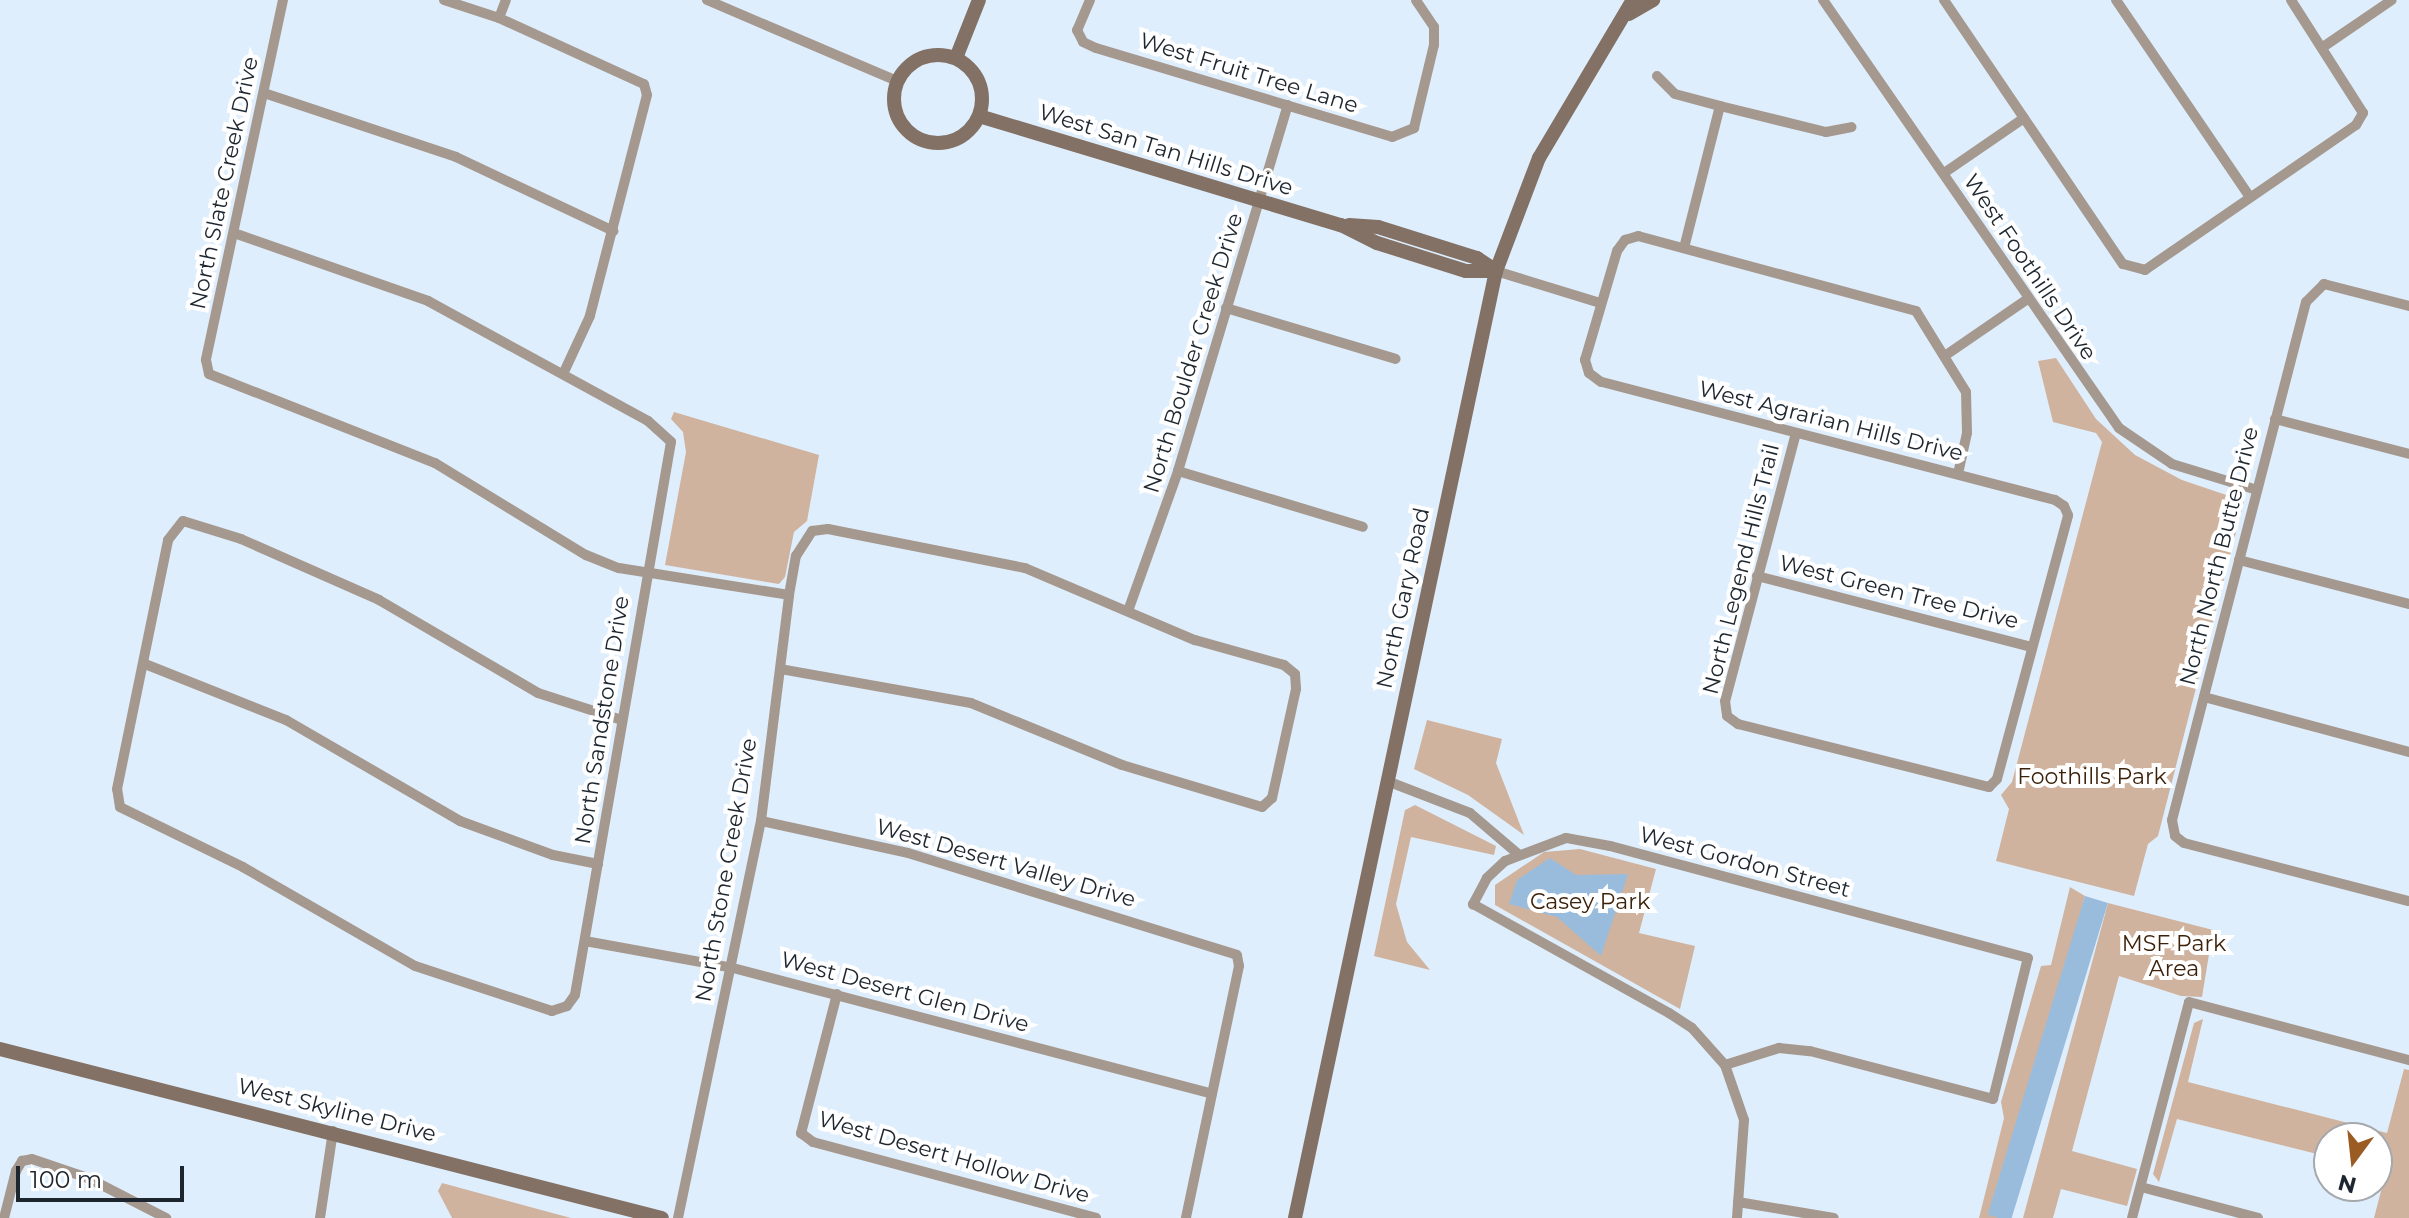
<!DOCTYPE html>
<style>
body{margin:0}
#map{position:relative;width:2409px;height:1218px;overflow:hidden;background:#dfeefd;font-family:Montserrat,sans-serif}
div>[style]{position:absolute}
.green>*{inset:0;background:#cfb39e}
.water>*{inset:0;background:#99bcdd;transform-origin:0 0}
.street>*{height:10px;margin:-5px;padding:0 5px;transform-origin:5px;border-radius:5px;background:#a5998f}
.secondary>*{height:14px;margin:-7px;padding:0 7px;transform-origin:7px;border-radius:7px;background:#827164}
.secondary>.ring{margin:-7px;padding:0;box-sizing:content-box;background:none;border:14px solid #827164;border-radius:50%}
span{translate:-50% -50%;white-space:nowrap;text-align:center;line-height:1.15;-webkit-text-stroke:8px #fff;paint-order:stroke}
.street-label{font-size:22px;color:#1d262f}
.park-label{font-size:22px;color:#3d220b}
.north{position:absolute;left:2313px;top:1122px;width:80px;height:80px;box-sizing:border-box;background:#fff;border:2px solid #a5a8ac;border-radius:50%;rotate:195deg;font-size:22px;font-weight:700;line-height:32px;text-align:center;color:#1d262f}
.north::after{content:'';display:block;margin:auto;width:28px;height:36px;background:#9b5c23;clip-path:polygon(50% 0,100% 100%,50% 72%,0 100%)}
.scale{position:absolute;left:16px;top:1166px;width:168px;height:36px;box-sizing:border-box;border:4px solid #1d262f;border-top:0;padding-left:10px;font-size:24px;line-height:28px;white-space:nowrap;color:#1d262f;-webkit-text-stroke:6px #fff;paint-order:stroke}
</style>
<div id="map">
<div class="green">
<div style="clip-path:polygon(2056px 358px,2096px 419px,2135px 455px,2182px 480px,2244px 501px,2158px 836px,2148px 844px,2134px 896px,1996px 861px,2009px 809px,2001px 795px,2012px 782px,2102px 442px,2096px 433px,2053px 422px,2038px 361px)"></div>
<div style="clip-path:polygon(674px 412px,819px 455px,807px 521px,794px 532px,785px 577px,779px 584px,665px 565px,686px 452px,683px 432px,671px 419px)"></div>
<div style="clip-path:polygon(1427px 720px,1502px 739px,1496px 763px,1524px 835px,1468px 795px,1414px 769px)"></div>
<div style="clip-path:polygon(1415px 805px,1496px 846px,1494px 855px,1411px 837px,1396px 904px,1407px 942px,1430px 970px,1374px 956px,1405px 810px)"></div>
<div style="clip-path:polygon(1580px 849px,1656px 869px,1639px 933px,1695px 946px,1680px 1009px,1495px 905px,1495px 885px,1544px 852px)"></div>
<div style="clip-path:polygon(2070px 887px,2085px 896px,1999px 1218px,1979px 1218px,2004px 1118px,2001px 1102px,2041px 966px,2051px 965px)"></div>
<div style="clip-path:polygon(2108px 903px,2213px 930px,2202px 997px,2181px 996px,2119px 976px,2072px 1151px,2137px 1169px,2127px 1206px,2061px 1189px,2053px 1218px,2023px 1218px)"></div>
<div style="clip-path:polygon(2203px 1019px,2188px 1082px,2387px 1133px,2404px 1069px,2409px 1070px,2409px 1218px,2374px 1218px,2386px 1172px,2377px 1169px,2377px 1138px,2329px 1138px,2329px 1157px,2177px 1119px,2159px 1182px,2153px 1174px,2194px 1023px)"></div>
<div style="clip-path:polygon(442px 1183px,571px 1218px,452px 1218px,438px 1191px)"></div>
</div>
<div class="water">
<div style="clip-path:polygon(1550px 858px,1576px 875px,1628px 874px,1601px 956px,1557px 917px,1509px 904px,1517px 880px)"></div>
<div style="left:2085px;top:896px;width:24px;height:333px;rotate:17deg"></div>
</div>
<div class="street">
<div style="left:283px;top:0;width:368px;rotate:102.1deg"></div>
<div style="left:206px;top:360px;width:14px;rotate:78deg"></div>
<div style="left:209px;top:374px;width:243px;rotate:21.5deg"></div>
<div style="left:435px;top:463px;width:177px;rotate:31.4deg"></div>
<div style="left:586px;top:555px;width:35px;rotate:22deg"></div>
<div style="left:619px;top:568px;width:172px;rotate:9deg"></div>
<div style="left:444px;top:0;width:58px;rotate:18.1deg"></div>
<div style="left:499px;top:18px;width:159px;rotate:24.5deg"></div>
<div style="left:644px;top:84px;width:11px;rotate:75deg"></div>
<div style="left:647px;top:95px;width:228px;rotate:104.5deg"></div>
<div style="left:590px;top:316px;width:62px;rotate:114.9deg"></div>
<div style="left:707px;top:0;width:207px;rotate:23.1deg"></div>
<div style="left:1090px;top:0;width:33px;rotate:113deg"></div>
<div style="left:1077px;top:30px;width:13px;rotate:63deg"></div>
<div style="left:1083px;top:42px;width:14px;rotate:25deg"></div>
<div style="left:1096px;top:48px;width:309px;rotate:16.7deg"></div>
<div style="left:1392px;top:137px;width:24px;rotate:-22deg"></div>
<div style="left:1414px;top:128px;width:85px;rotate:-76.5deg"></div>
<div style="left:1434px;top:45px;width:18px;rotate:-90deg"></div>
<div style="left:1434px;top:27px;width:32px;rotate:-124deg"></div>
<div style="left:1823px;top:0;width:520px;rotate:55.33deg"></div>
<div style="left:2119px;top:428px;width:64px;rotate:34.2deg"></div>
<div style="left:2172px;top:464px;width:89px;rotate:17deg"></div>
<div style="left:1944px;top:0;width:319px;rotate:55.9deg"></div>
<div style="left:2123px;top:264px;width:23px;rotate:15deg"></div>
<div style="left:2145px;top:270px;width:256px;rotate:-34.5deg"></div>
<div style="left:2356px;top:125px;width:14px;rotate:-60deg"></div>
<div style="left:2363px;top:113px;width:134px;rotate:-122.5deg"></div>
<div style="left:2116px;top:0;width:238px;rotate:55.8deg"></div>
<div style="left:499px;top:18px;width:19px;rotate:-69deg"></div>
<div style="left:2323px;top:47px;width:83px;rotate:-34.3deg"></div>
<div style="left:1657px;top:76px;width:25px;rotate:45deg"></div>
<div style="left:1675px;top:94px;width:47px;rotate:14.9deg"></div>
<div style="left:1720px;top:106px;width:109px;rotate:13.8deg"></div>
<div style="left:1826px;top:132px;width:26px;rotate:-11deg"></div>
<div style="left:264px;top:93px;width:202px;rotate:18.4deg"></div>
<div style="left:456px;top:157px;width:174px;rotate:25.2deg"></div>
<div style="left:1944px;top:173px;width:97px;rotate:-34.5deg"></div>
<div style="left:234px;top:233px;width:206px;rotate:19.3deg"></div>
<div style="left:428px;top:301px;width:251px;rotate:28.6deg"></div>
<div style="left:648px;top:421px;width:31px;rotate:42deg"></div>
<div style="left:671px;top:442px;width:561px;rotate:99.85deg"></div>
<div style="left:575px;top:995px;width:14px;rotate:126deg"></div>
<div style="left:567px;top:1006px;width:16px;rotate:162deg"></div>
<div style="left:552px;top:1011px;width:144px;rotate:-161.8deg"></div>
<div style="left:415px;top:966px;width:198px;rotate:-150.1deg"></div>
<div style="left:243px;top:867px;width:137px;rotate:-154deg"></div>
<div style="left:120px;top:807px;width:18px;rotate:-99deg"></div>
<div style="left:117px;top:789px;width:254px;rotate:-78.4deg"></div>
<div style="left:168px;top:540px;width:24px;rotate:-52deg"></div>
<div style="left:183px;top:521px;width:61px;rotate:17.2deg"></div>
<div style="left:241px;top:539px;width:151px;rotate:23.8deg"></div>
<div style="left:379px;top:600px;width:184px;rotate:30.3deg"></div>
<div style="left:538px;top:693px;width:88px;rotate:17.8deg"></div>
<div style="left:1684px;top:248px;width:146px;rotate:-75.8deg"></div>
<div style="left:1496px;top:271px;width:109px;rotate:17.1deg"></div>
<div style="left:2409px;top:306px;width:88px;rotate:-165.5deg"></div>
<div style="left:2324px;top:284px;width:25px;rotate:135deg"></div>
<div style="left:2306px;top:302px;width:535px;rotate:104.5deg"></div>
<div style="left:2172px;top:820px;width:16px;rotate:79deg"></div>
<div style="left:2175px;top:836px;width:11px;rotate:38deg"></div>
<div style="left:2184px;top:843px;width:232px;rotate:14.5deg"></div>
<div style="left:1226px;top:308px;width:177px;rotate:16.7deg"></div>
<div style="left:1946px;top:355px;width:97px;rotate:-34.5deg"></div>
<div style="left:2275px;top:419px;width:138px;rotate:14.6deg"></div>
<div style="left:1796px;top:433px;width:277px;rotate:104.8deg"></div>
<div style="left:1725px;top:701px;width:15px;rotate:82deg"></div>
<div style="left:1727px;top:716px;width:14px;rotate:36deg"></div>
<div style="left:1738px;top:724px;width:259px;rotate:14.1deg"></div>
<div style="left:1989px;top:787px;width:11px;rotate:-45deg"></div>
<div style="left:1997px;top:779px;width:273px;rotate:-74.9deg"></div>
<div style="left:2068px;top:515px;width:10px;rotate:-114deg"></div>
<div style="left:2064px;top:506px;width:11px;rotate:-146deg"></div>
<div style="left:2055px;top:500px;width:469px;rotate:-165.4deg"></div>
<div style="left:1601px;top:382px;width:15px;rotate:-143deg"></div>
<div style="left:1589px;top:373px;width:14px;rotate:-107deg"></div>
<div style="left:1585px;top:360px;width:114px;rotate:-73.6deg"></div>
<div style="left:1617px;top:251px;width:14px;rotate:-54deg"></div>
<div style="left:1625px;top:240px;width:14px;rotate:-17deg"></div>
<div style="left:1638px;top:236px;width:288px;rotate:15.1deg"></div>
<div style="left:1916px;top:311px;width:95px;rotate:58.3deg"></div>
<div style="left:1966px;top:392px;width:41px;rotate:88.6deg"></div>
<div style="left:1967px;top:433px;width:42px;rotate:102.4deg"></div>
<div style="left:1178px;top:471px;width:193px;rotate:16.8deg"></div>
<div style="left:2239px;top:560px;width:176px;rotate:14.5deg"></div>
<div style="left:1757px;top:576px;width:284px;rotate:14.5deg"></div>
<div style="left:1128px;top:611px;width:149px;rotate:-70.3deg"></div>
<div style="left:1178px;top:471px;width:382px;rotate:-73.3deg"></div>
<div style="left:145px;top:664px;width:152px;rotate:21.7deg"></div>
<div style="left:286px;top:720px;width:201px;rotate:30.1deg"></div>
<div style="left:460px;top:821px;width:99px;rotate:20.1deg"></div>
<div style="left:553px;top:855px;width:46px;rotate:11.3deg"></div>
<div style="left:2204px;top:697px;width:212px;rotate:15deg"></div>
<div style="left:1387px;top:781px;width:89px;rotate:21.1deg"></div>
<div style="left:1470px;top:813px;width:63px;rotate:40.5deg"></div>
<div style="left:761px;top:821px;width:150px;rotate:12.3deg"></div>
<div style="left:908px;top:853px;width:344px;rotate:17.2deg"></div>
<div style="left:1237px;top:955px;width:11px;rotate:80deg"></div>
<div style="left:1239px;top:966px;width:258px;rotate:101.9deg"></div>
<div style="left:585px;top:941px;width:150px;rotate:10.3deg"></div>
<div style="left:733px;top:968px;width:495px;rotate:14.7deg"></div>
<div style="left:837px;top:994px;width:144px;rotate:104.5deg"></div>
<div style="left:801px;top:1133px;width:15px;rotate:37deg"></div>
<div style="left:813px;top:1142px;width:293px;rotate:15deg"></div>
<div style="left:1725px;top:1065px;width:57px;rotate:-17.5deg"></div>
<div style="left:1779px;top:1048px;width:31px;rotate:6deg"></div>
<div style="left:1810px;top:1051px;width:189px;rotate:14.7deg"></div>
<div style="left:1993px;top:1099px;width:145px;rotate:-76.1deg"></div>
<div style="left:2028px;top:958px;width:433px;rotate:-165deg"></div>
<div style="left:1610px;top:846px;width:45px;rotate:-169.7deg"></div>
<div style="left:1566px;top:838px;width:65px;rotate:159.3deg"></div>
<div style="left:1505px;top:861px;width:25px;rotate:137deg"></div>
<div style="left:1487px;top:878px;width:30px;rotate:118deg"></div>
<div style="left:1473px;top:904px;width:224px;rotate:29.1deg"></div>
<div style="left:1669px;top:1013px;width:27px;rotate:33deg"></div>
<div style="left:1692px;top:1028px;width:50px;rotate:48.3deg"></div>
<div style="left:1725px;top:1065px;width:58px;rotate:70.9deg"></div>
<div style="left:1744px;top:1120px;width:98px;rotate:94.1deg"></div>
<div style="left:2141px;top:1187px;width:121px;rotate:14.8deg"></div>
<div style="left:1738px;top:1202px;width:97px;rotate:9.5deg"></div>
<div style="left:4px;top:1218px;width:49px;rotate:-75.7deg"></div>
<div style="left:16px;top:1171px;width:12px;rotate:-59deg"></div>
<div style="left:22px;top:1161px;width:10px;rotate:-11deg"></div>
<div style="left:32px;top:1159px;width:59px;rotate:18.7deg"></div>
<div style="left:88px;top:1178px;width:88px;rotate:27.1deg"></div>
<div style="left:320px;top:1218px;width:88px;rotate:-81.5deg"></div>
<div style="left:678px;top:1218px;width:406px;rotate:-78.2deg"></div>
<div style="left:761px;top:821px;width:228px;rotate:-82.9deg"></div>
<div style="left:789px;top:595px;width:40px;rotate:-80deg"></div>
<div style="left:796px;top:556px;width:30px;rotate:-57deg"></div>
<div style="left:812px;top:531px;width:16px;rotate:-7deg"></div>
<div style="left:828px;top:529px;width:201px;rotate:11.2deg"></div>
<div style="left:1025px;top:568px;width:185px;rotate:23deg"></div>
<div style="left:1195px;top:640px;width:92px;rotate:15.7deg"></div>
<div style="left:1284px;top:665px;width:14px;rotate:39deg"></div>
<div style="left:1295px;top:674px;width:15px;rotate:86deg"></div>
<div style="left:1296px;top:689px;width:112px;rotate:102.4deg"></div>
<div style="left:1272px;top:798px;width:13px;rotate:138deg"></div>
<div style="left:1262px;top:807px;width:146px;rotate:-163.3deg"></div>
<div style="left:1122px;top:765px;width:163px;rotate:-157.7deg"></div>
<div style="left:971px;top:703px;width:193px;rotate:-169.9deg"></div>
<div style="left:2132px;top:1218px;width:223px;rotate:-75.2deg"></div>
<div style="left:2189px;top:1002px;width:228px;rotate:14.8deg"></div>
</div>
<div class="secondary">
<div style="left:1629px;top:14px;width:28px;rotate:-30deg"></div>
<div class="ring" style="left:894px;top:55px;width:74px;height:74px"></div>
<div style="left:956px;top:58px;width:62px;rotate:-68.4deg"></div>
<div style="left:979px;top:116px;width:378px;rotate:16.8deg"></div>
<div style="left:1341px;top:225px;width:40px;rotate:26.6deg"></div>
<div style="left:1377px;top:243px;width:93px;rotate:17.5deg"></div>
<div style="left:1466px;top:271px;width:30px"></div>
<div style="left:1349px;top:225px;width:29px;rotate:4deg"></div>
<div style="left:1378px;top:227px;width:104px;rotate:17.4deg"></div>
<div style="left:1477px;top:258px;width:23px;rotate:34deg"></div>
<div style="left:0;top:1049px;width:683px;rotate:14.32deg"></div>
<div style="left:1295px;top:1218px;width:968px;rotate:-78.02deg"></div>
<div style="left:1496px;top:271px;width:121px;rotate:-69.2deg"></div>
<div style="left:1539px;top:158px;width:184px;rotate:-59.3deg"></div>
</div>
<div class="street-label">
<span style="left:1249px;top:73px;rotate:17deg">West Fruit Tree Lane</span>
<span style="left:1166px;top:150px;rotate:17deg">West San Tan Hills Drive</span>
<span style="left:224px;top:183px;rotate:-78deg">North Slate Creek Drive</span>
<span style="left:2030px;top:267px;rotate:56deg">West Foothills Drive</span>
<span style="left:1193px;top:353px;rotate:-73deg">North Boulder Creek Drive</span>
<span style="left:1831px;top:421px;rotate:14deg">West Agrarian Hills Drive</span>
<span style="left:2219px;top:556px;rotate:-76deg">North North Butte Drive</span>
<span style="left:1741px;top:569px;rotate:-76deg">North Legend Hills Trail</span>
<span style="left:1899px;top:592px;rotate:14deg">West Green Tree Drive</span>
<span style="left:1403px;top:598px;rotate:-78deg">North Gary Road</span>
<span style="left:602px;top:720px;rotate:-81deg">North Sandstone Drive</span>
<span style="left:1745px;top:862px;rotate:15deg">West Gordon Street</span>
<span style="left:1006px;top:863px;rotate:16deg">West Desert Valley Drive</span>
<span style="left:726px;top:870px;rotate:-80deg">North Stone Creek Drive</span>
<span style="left:905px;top:992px;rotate:15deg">West Desert Glen Drive</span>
<span style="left:337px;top:1110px;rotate:14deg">West Skyline Drive</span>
<span style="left:954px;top:1157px;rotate:16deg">West Desert Hollow Drive</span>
</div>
<div class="park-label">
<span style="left:2092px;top:777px">Foothills Park</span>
<span style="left:1590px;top:902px">Casey Park</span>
<span style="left:2174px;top:956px">MSF Park<br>Area</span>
</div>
<div class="north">N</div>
<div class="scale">100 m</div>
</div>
